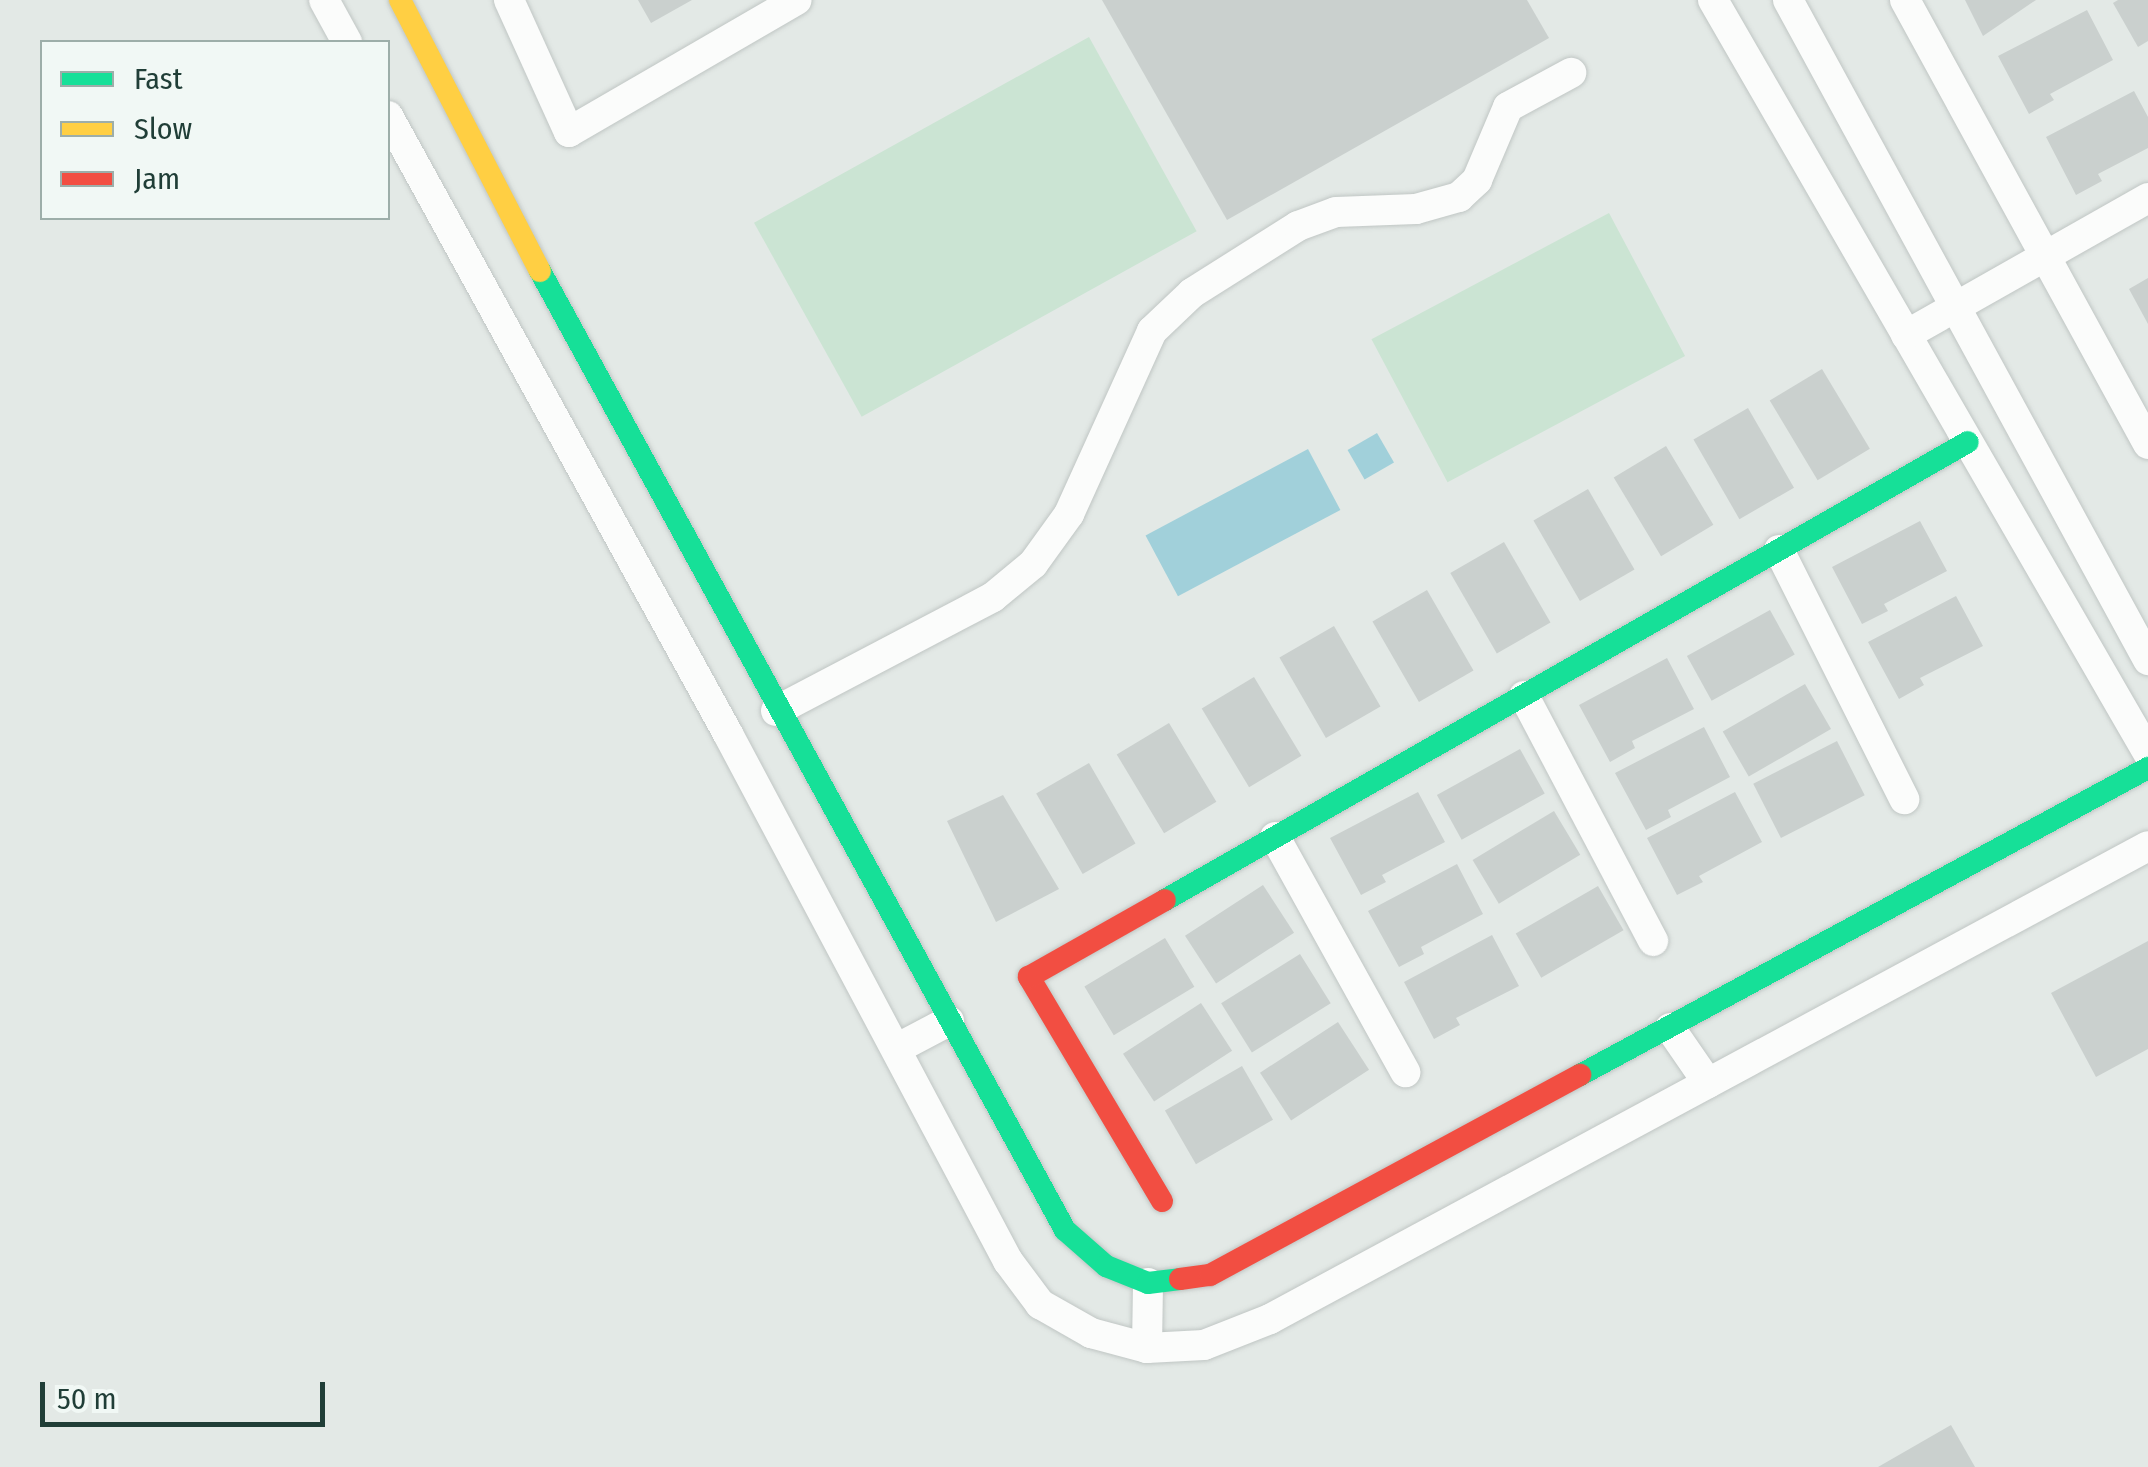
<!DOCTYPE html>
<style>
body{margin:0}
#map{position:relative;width:2148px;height:1467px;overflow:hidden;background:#e3e9e6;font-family:"Fira Sans Condensed",sans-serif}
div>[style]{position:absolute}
.green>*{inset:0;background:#cbe4d3;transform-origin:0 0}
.water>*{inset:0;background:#a1d0da;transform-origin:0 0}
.building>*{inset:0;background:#cad0ce;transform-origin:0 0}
.roads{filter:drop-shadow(0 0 2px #c0c6c4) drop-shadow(0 0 2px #c0c6c4)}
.street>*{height:30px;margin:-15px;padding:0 15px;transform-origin:15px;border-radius:15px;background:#fbfcfb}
.fast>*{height:22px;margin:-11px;padding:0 11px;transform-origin:11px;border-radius:11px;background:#16e098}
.slow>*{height:22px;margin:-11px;padding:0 11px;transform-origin:11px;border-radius:11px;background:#ffcf43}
.jam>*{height:22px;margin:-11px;padding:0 11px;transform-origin:11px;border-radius:11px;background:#f24e42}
span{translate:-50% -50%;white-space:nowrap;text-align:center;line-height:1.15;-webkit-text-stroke:9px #f1f8f5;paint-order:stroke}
.legend{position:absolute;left:40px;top:40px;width:350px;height:180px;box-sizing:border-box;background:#f1f8f5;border:2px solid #9daea9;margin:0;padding:12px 18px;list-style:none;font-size:30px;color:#203e37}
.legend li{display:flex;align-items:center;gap:20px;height:50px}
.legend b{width:50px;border:2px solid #9daea9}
.scale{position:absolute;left:40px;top:1382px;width:285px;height:45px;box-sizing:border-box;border:5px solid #203e37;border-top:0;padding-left:12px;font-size:30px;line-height:35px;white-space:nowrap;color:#203e37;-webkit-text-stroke:8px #f1f8f5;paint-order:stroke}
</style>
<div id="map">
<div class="green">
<div style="left:1089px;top:37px;width:222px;height:383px;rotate:61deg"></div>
<div style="left:1609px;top:213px;width:162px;height:269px;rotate:62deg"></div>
</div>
<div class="water">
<div style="left:1377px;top:433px;width:34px;height:34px;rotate:60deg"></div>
<div style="left:1308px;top:449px;width:69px;height:184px;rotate:62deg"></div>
</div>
<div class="building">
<div style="clip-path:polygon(638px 0,692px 0,651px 23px)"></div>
<div style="clip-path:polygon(1102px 0,1527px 0,1549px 38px,1227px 220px)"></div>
<div style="clip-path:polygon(1965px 0,2036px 0,1983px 36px)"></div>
<div style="clip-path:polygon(2118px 0,2148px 0,2148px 41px,2138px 47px,2113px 3px)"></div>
<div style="clip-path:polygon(2087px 10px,2113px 60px,2050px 94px,2054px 100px,2029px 114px,1998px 56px)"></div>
<div style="clip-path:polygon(2134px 91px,2148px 117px,2148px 148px,2098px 174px,2102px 181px,2076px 195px,2046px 137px)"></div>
<div style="clip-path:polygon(2148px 278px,2148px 324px,2129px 289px)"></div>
<div style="left:1822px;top:369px;width:93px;height:61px;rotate:59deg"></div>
<div style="left:1748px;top:408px;width:92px;height:63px;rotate:60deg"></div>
<div style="left:1666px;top:446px;width:92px;height:61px;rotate:59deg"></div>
<div style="left:1588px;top:489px;width:93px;height:63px;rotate:60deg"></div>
<div style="clip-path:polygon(1920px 521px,1947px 571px,1884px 604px,1888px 611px,1862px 624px,1832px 567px)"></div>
<div style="left:1504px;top:542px;width:93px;height:62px;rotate:60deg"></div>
<div style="left:1427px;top:590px;width:93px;height:63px;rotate:60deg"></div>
<div style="clip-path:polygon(1956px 596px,1983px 646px,1920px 678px,1924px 685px,1899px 699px,1868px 642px)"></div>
<div style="left:1770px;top:610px;width:51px;height:95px;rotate:61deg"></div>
<div style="left:1334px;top:626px;width:93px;height:63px;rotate:60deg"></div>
<div style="clip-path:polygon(1667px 658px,1694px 709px,1632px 741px,1635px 748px,1610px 762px,1579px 705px)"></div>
<div style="left:1254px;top:677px;width:92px;height:61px;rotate:59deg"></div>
<div style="left:1805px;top:684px;width:52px;height:95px;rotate:60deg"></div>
<div style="left:1169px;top:723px;width:92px;height:61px;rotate:59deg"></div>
<div style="clip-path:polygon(1704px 727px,1730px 777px,1668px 810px,1671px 817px,1646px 830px,1615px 773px)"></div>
<div style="left:1837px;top:741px;width:61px;height:94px;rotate:63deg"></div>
<div style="left:1520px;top:749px;width:51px;height:95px;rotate:61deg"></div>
<div style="left:1089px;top:763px;width:93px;height:61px;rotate:60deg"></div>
<div style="clip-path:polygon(1418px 792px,1445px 842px,1382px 875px,1386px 882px,1361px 895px,1330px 838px)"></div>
<div style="clip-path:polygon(1735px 792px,1762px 842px,1699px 876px,1703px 882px,1677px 895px,1647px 838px)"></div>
<div style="clip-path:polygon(1003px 795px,1059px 889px,996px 922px,947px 821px)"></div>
<div style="left:1554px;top:811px;width:51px;height:95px;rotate:59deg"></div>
<div style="clip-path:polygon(1457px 864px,1483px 914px,1421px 947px,1424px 954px,1399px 967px,1368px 911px)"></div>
<div style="left:1263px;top:885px;width:57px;height:93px;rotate:57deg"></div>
<div style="left:1598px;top:886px;width:51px;height:95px;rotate:60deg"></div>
<div style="clip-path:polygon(1492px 935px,1519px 986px,1456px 1018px,1460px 1025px,1434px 1039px,1404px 982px)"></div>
<div style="left:1165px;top:938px;width:57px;height:94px;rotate:59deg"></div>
<div style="clip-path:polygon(2148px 941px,2148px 1049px,2096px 1077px,2051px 993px)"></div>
<div style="left:1300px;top:954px;width:58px;height:93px;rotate:58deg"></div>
<div style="left:1201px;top:1003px;width:57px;height:93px;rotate:57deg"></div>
<div style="left:1338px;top:1022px;width:57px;height:93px;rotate:57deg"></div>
<div style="left:1242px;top:1066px;width:62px;height:89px;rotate:60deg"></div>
<div style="clip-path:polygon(1951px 1425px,1975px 1467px,1878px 1467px)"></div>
</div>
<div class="roads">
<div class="street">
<div style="left:324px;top:0;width:48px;rotate:61.3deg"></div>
<div style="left:509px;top:0;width:145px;rotate:65.6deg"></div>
<div style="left:569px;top:132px;width:263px;rotate:-30.1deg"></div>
<div style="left:1713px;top:0;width:870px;rotate:59.99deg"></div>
<div style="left:1788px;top:0;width:752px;rotate:61.39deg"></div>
<div style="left:1905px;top:0;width:506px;rotate:61.31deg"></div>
<div style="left:388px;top:116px;width:705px;rotate:61.18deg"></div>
<div style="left:728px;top:734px;width:597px;rotate:62.02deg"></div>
<div style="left:1008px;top:1261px;width:54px;rotate:53.3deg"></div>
<div style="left:1040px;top:1304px;width:59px;rotate:29.6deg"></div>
<div style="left:1091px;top:1333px;width:58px;rotate:15deg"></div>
<div style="left:1147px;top:1348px;width:57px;rotate:-3deg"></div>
<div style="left:1204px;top:1345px;width:71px;rotate:-21.5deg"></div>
<div style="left:1270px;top:1319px;width:997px;rotate:-28.31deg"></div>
<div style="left:1906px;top:335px;width:278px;rotate:-29.5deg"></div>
<div style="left:1779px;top:550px;width:279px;rotate:63.3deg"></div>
<div style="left:1524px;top:696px;width:277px;rotate:62.2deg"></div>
<div style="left:776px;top:711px;width:245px;rotate:-27.7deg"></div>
<div style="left:993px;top:597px;width:52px;rotate:-39.5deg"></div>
<div style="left:1033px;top:564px;width:62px;rotate:-54.2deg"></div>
<div style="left:1069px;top:514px;width:201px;rotate:-65.6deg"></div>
<div style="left:1152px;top:331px;width:55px;rotate:-43.5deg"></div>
<div style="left:1192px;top:293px;width:125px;rotate:-32.3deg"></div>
<div style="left:1298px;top:226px;width:40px;rotate:-20.2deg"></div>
<div style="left:1336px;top:212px;width:80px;rotate:-2.1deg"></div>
<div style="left:1416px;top:209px;width:45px;rotate:-15.6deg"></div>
<div style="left:1459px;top:197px;width:25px;rotate:-43deg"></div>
<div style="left:1477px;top:180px;width:79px;rotate:-67deg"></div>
<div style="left:1508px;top:107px;width:72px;rotate:-28.4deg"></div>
<div style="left:1275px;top:837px;width:269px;rotate:61deg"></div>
<div style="left:1670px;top:1028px;width:67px;rotate:55.4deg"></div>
<div style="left:896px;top:1049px;width:60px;rotate:-27.8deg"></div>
<div style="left:1147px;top:1348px;width:65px;rotate:-89.1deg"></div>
</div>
<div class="fast">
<div style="left:540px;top:271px;width:1093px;rotate:61.3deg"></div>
<div style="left:1065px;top:1230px;width:55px;rotate:41.3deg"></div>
<div style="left:1106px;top:1266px;width:45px;rotate:22deg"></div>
<div style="left:1148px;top:1283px;width:32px;rotate:-7deg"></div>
<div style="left:1165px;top:900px;width:924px;rotate:-29.7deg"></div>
<div style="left:1580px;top:1075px;width:646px;rotate:-28.39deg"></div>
</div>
<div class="slow">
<div style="left:400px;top:0;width:305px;rotate:62.7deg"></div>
</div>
<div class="jam">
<div style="left:1162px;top:1201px;width:261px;rotate:-120.7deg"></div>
<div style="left:1029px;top:977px;width:156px;rotate:-29.5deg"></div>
<div style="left:1180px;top:1279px;width:30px;rotate:-8deg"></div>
<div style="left:1210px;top:1275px;width:421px;rotate:-28.4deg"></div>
</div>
</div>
<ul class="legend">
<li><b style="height:12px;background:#16e098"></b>Fast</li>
<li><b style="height:12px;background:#ffcf43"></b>Slow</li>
<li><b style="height:12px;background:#f24e42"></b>Jam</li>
</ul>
<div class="scale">50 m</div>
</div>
